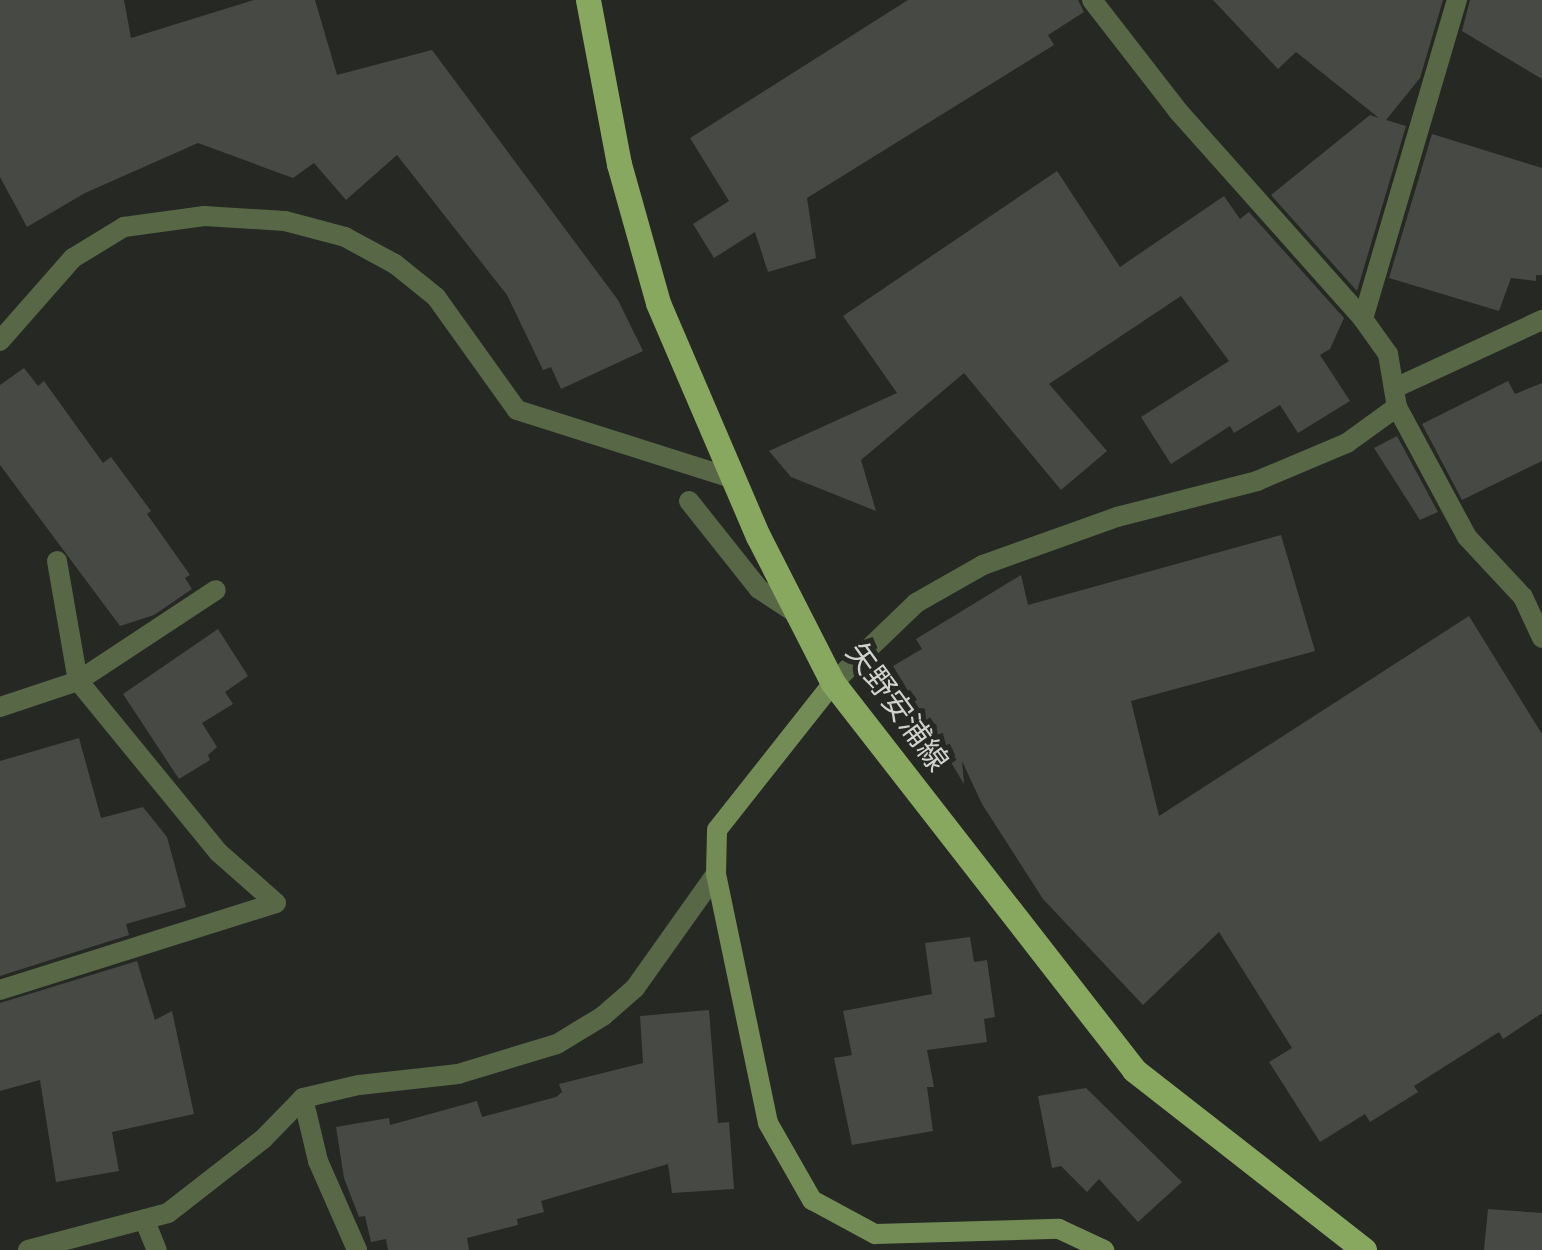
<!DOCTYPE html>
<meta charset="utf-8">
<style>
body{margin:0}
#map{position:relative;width:1542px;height:1250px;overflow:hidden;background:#252823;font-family:Bitter,"Noto Sans JP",serif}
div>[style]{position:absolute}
.building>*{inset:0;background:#474a44}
.lane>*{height:20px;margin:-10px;padding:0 10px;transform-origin:10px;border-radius:10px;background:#586745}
.street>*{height:20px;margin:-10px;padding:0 10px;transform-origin:10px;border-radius:10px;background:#586745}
.secondary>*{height:20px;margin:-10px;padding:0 10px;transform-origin:10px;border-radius:10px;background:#738b54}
.primary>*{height:25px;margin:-12.5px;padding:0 12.5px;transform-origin:12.5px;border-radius:12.5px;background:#88a75f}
span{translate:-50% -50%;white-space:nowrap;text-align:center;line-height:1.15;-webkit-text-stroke:10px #252823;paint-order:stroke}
.street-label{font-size:30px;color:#d0d2cf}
</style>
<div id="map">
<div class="building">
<div style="clip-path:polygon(0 0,124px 0,131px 38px,254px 0,315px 0,337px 75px,432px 50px,618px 300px,643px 351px,561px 389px,551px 367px,543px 370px,507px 295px,397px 155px,346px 200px,314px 163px,293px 178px,198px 143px,85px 193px,27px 227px,0 177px)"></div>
<div style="clip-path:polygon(908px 0,1078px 0,1084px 12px,1048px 35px,1054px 45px,807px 198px,816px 258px,768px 272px,755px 232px,714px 258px,693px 224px,729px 201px,690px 138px)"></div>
<div style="clip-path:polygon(1213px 0,1443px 0,1420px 78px,1386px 120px,1406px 126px,1357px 291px,1271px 195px,1370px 115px,1379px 118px,1296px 52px,1278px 69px)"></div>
<div style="clip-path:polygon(1470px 0,1542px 0,1542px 79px,1462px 31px)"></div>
<div style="clip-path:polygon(1432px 134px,1542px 168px,1542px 275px,1536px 275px,1536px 281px,1511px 278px,1499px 311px,1389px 278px)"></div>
<div style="clip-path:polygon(1057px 171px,1120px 267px,1224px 196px,1240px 219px,1249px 212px,1344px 318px,1330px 349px,1320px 355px,1350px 401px,1298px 433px,1280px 405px,1234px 433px,1230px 426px,1171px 464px,1141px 417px,1229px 361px,1181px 296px,1049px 384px,1107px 451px,1061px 490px,964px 373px,861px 460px,876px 511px,791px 477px,769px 451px,897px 393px,843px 316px)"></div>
<div style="clip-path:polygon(24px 368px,38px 386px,44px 381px,103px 463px,111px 457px,151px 511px,147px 514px,190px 575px,185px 578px,192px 589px,154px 615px,120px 626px,0 465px,0 385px)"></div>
<div style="clip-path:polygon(1508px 381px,1515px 394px,1542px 383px,1542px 461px,1462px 500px,1422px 424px)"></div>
<div style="clip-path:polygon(1397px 436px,1438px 512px,1420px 520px,1374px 448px)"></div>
<div style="clip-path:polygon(1281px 535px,1315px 651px,1131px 701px,1159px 816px,1469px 616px,1542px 734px,1542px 1013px,1503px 1039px,1499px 1032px,1414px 1086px,1418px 1092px,1370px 1122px,1365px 1114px,1320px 1142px,1269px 1062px,1292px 1048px,1219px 932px,1143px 1005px,1043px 899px,982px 804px,962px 761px,964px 784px,893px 666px,922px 649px,916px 639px,1021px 575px,1028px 605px)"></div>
<div style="clip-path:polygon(218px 629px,248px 676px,225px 692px,233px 704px,202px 723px,217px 747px,208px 755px,210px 760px,179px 779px,123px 694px)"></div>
<div style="clip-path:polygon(79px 738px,101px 818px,143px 807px,167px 837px,186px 907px,126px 924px,129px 935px,0 976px,0 761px)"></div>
<div style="clip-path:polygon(970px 937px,974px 962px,987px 960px,995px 1017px,984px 1019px,987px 1042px,927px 1050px,934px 1087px,927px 1087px,933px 1131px,852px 1145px,834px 1058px,852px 1055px,843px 1011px,932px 994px,925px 943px)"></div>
<div style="clip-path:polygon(137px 961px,155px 1020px,172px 1011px,194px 1114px,112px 1132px,119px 1171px,56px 1182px,40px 1080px,0 1091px,0 1003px)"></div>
<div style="clip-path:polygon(709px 1010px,718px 1123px,729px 1122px,734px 1189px,672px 1193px,668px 1164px,541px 1201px,544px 1212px,517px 1219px,518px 1225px,467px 1238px,469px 1250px,388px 1250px,386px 1239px,371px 1242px,365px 1216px,359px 1217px,344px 1178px,336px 1127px,389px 1118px,390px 1125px,477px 1101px,482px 1117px,556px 1097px,562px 1092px,559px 1084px,643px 1063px,640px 1016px)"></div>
<div style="clip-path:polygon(1086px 1088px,1182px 1182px,1138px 1222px,1099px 1179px,1087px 1192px,1061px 1166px,1052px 1168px,1038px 1096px)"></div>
<div style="clip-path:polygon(1488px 1209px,1542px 1213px,1542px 1250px,1484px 1250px)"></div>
</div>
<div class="lane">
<div style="left:1363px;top:319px;width:333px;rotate:-73.6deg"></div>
<div style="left:689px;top:501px;width:112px;rotate:51.5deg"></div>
<div style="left:759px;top:589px;width:45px;rotate:33.3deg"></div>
<div style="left:57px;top:561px;width:122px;rotate:80.1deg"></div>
<div style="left:303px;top:1098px;width:65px;rotate:76.6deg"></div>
<div style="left:318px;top:1161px;width:97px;rotate:66.3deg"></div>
<div style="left:145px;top:1221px;width:31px;rotate:68deg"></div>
</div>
<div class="street">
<div style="left:1092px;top:0;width:140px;rotate:52.2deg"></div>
<div style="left:1178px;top:111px;width:278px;rotate:48.3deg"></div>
<div style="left:1363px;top:319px;width:43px;rotate:54.5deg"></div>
<div style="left:1388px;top:354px;width:54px;rotate:80.4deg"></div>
<div style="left:1397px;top:407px;width:148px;rotate:61.7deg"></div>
<div style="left:1467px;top:537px;width:82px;rotate:47deg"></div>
<div style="left:1523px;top:597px;width:45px;rotate:65.1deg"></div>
<div style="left:0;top:341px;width:111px;rotate:-48.7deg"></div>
<div style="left:73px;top:258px;width:60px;rotate:-31.3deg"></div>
<div style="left:124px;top:227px;width:81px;rotate:-7.8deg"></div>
<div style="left:204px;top:216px;width:81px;rotate:3.5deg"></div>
<div style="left:285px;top:221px;width:62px;rotate:14.9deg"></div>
<div style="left:345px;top:237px;width:57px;rotate:28.4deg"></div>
<div style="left:395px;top:264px;width:53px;rotate:38.8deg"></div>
<div style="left:436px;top:297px;width:139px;rotate:54.4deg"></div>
<div style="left:517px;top:410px;width:228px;rotate:17.6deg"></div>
<div style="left:1397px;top:387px;width:160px;rotate:-24.8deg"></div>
<div style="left:833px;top:683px;width:115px;rotate:-43.9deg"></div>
<div style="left:916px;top:603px;width:77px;rotate:-29.6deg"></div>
<div style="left:983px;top:565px;width:142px;rotate:-19.7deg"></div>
<div style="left:1117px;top:517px;width:145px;rotate:-14.4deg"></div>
<div style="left:1257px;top:481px;width:98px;rotate:-22.9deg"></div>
<div style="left:1347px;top:443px;width:62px;rotate:-35.8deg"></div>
<div style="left:0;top:707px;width:82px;rotate:-18.4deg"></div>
<div style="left:78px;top:681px;width:165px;rotate:-33.4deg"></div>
<div style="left:0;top:990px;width:289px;rotate:-17.5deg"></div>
<div style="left:276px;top:903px;width:76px;rotate:-138.7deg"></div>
<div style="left:219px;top:853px;width:222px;rotate:-129.3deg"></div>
<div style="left:28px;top:1250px;width:145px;rotate:-14.8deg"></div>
<div style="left:168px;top:1213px;width:120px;rotate:-37.9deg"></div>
<div style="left:263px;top:1139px;width:57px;rotate:-45.7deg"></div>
<div style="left:303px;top:1098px;width:57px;rotate:-13.1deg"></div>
<div style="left:359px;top:1085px;width:100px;rotate:-6.3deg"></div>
<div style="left:458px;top:1074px;width:103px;rotate:-16.9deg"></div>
<div style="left:557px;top:1044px;width:54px;rotate:-31.3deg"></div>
<div style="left:603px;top:1016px;width:43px;rotate:-41.2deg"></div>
<div style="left:635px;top:988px;width:140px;rotate:-54.6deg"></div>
</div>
<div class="secondary">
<div style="left:833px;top:683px;width:187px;rotate:128.3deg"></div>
<div style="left:717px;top:830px;width:44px;rotate:91.3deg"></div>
<div style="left:716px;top:874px;width:254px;rotate:78.2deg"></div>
<div style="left:768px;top:1123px;width:89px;rotate:60.3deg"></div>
<div style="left:812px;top:1200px;width:72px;rotate:28.4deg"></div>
<div style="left:875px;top:1234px;width:184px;rotate:-1.6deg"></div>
<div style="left:1059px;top:1229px;width:50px;rotate:25deg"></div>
</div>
<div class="primary">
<div style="left:588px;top:0;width:167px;rotate:79.3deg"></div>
<div style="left:619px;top:164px;width:144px;rotate:74.3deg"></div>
<div style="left:658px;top:303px;width:254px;rotate:66.8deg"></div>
<div style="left:758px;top:536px;width:165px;rotate:63deg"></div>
<div style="left:833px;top:683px;width:490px;rotate:52.1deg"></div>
<div style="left:1134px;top:1070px;width:292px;rotate:38deg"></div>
</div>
<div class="street-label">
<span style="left:897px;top:707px;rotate:54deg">矢野安浦線</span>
</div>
</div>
